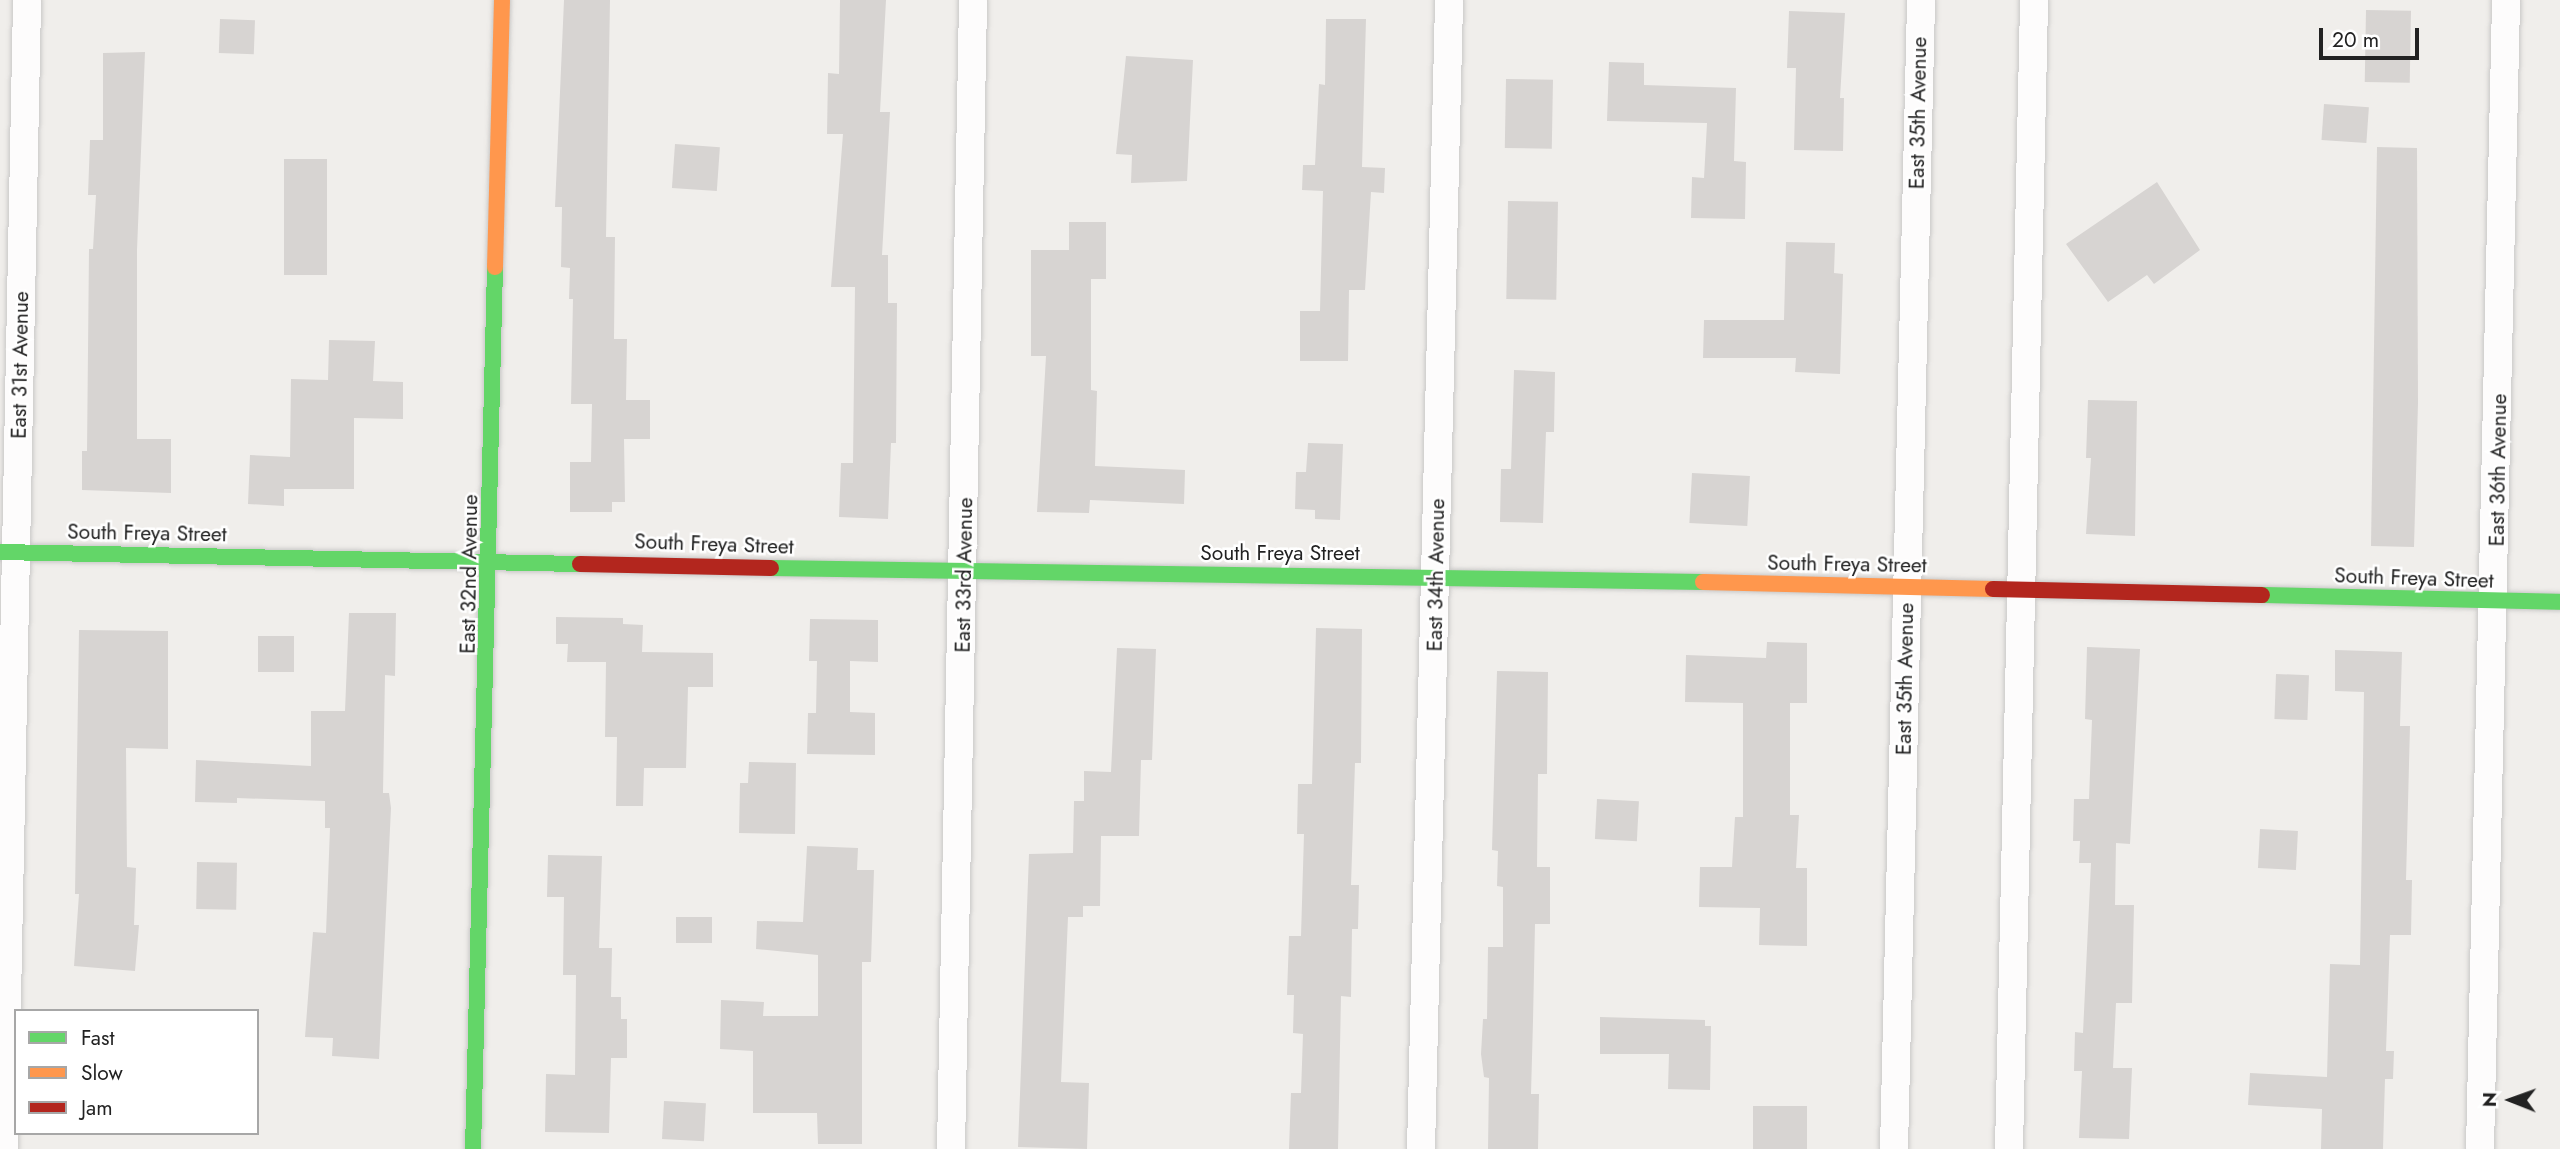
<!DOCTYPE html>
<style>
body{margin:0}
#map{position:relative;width:2560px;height:1149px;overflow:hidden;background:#f0eeeb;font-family:Jost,sans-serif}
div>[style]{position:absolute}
.building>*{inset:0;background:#d7d4d2;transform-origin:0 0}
.roads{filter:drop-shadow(0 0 2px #c9c8c7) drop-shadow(0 0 2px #c9c8c7)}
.street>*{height:28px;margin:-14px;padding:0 14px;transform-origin:14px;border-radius:14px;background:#fdfcfc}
.fast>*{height:16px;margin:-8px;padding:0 8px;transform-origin:8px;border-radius:8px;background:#63d668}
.slow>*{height:16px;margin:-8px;padding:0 8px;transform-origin:8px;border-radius:8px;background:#ff974d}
.jam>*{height:16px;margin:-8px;padding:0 8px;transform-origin:8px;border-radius:8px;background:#b3261e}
span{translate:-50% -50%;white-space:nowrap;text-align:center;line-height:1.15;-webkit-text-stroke:5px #fff;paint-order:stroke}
.street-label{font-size:21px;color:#222}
.legend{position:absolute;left:14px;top:1009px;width:245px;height:126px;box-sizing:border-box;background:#fff;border:2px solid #a7a7a7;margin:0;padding:9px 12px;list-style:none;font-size:21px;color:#222}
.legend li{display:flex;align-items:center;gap:14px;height:35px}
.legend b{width:35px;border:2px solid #a7a7a7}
.north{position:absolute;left:2476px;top:1065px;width:70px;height:70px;-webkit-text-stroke:5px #fff;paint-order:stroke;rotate:271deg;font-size:19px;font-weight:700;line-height:28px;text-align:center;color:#222}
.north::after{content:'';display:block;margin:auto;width:24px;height:32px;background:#222;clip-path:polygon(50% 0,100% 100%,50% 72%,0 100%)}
.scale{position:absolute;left:2319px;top:28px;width:100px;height:32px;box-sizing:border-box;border:4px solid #222;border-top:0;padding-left:9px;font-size:21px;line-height:24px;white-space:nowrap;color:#222;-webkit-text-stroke:5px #fff;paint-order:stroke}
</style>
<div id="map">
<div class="building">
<div style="clip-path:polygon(564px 0,610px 0,606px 237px,615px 237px,614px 339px,627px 339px,626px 400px,650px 400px,650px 439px,624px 439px,625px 502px,612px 502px,612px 512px,570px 512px,570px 462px,591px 462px,592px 404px,571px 404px,573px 299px,569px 299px,570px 268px,561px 267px,562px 207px,555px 207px)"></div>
<div style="clip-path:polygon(840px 0,886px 0,880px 112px,890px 112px,882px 255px,888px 255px,888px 303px,897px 303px,896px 443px,891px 443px,888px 519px,839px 517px,841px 463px,853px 463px,855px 287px,831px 287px,843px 134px,827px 134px,828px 73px,839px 74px)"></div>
<div style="left:2366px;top:10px;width:45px;height:72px;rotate:1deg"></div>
<div style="clip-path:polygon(1789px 11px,1845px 13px,1840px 98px,1844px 98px,1843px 151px,1794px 150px,1796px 68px,1787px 68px)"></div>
<div style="left:220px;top:19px;width:35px;height:34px;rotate:2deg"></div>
<div style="clip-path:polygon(1326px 19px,1366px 19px,1362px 167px,1385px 168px,1384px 193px,1371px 192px,1365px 290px,1349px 290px,1348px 361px,1300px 361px,1300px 311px,1320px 311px,1323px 191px,1302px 190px,1303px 165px,1315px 165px,1319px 84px,1325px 85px)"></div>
<div style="clip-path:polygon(145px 52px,137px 250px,137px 439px,171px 439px,171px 493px,82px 490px,82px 451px,87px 451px,89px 249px,93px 249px,96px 195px,88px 195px,90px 140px,103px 140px,103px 53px)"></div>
<div style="clip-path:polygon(1126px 56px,1193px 60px,1187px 181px,1131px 183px,1132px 155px,1116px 154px)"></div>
<div style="clip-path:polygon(1609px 62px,1644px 63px,1644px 85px,1736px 88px,1734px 161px,1746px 162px,1745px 219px,1691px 218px,1692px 177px,1704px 178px,1707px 123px,1607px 121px)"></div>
<div style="left:1506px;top:79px;width:47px;height:69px;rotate:1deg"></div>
<div style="left:2324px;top:104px;width:45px;height:36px;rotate:4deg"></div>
<div style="left:675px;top:144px;width:45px;height:44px;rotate:4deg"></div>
<div style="clip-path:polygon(2377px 147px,2417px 148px,2418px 403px,2414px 547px,2371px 546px)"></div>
<div style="left:327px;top:159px;width:116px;height:43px;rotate:90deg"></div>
<div style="clip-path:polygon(2157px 182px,2200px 250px,2154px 284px,2147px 275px,2108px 302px,2066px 244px)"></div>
<div style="left:1508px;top:201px;width:50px;height:98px;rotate:1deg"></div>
<div style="clip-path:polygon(1069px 222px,1106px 222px,1106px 279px,1091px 279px,1091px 390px,1097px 391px,1095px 466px,1185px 470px,1184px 504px,1090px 500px,1089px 513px,1037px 512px,1046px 356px,1031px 356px,1031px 250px,1069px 250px)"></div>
<div style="clip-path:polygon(1786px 242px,1835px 243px,1834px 273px,1843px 274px,1840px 374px,1795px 372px,1796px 358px,1703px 358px,1704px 320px,1784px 320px)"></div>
<div style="clip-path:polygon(329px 340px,375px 341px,373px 381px,403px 382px,403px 419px,354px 418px,354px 489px,284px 489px,284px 506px,248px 504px,250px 455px,290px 457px,291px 379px,328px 380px)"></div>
<div style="clip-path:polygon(1514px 370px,1555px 372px,1554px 432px,1546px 432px,1543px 523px,1500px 522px,1501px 469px,1511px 469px)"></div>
<div style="clip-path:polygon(2088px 400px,2137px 401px,2135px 536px,2086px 534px,2091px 458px,2086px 458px)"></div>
<div style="clip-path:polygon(1308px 443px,1343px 444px,1340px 520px,1315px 519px,1315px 510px,1295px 509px,1296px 472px,1306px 472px)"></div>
<div style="left:1692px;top:473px;width:58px;height:50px;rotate:3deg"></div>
<div style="clip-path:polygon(349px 613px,396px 613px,395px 676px,385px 675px,383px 793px,389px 793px,391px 808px,379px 1059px,332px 1056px,333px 1038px,305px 1037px,313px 932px,326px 933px,330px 828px,325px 828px,325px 801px,237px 798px,237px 803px,195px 802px,196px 760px,311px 766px,311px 711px,345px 711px)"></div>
<div style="clip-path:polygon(556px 617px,623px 618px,623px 624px,643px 625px,642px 652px,713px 653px,713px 687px,688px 687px,686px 768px,644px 768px,643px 806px,616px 806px,617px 737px,605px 737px,606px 662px,567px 662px,568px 644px,556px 644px)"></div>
<div style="clip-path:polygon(810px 619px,878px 620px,878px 662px,850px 661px,850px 712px,875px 713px,875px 755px,807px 754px,808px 713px,816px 713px,817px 661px,809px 661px)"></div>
<div style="clip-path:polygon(1316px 628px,1362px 629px,1361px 763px,1355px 763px,1351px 885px,1359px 885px,1358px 929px,1352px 929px,1351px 997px,1341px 996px,1338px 1149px,1289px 1149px,1291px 1093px,1301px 1093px,1303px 1034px,1293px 1033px,1294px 995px,1287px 995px,1289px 936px,1301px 936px,1304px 834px,1297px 834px,1298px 784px,1312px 784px)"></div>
<div style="clip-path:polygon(79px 630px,168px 631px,168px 749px,126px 748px,127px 867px,136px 868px,134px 925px,139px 925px,135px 971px,74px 966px,79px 894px,75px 894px)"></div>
<div style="left:258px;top:636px;width:36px;height:36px"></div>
<div style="clip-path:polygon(1767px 642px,1807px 643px,1807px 703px,1790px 703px,1790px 815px,1799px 815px,1796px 868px,1807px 868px,1807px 946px,1759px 945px,1760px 908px,1699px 907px,1700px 867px,1732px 867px,1735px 817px,1743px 817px,1743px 703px,1685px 702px,1686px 655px,1766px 658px)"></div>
<div style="clip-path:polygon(2087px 647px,2140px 649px,2130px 844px,2116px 843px,2115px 905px,2134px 905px,2132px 1003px,2116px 1003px,2113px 1068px,2132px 1068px,2129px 1139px,2079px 1138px,2082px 1071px,2074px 1071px,2075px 1032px,2083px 1033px,2091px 863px,2079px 863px,2080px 841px,2073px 841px,2074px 799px,2089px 799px,2092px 720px,2085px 719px)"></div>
<div style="clip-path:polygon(1117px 648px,1156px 649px,1152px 760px,1141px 760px,1139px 836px,1101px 836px,1100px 906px,1083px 906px,1083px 917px,1068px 917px,1061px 1082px,1089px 1083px,1087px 1149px,1018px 1147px,1029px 854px,1073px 853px,1074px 801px,1084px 801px,1084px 771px,1111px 772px)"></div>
<div style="clip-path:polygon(2335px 650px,2402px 652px,2400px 726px,2410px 726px,2406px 880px,2412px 880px,2411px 935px,2390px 935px,2386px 1051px,2394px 1051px,2393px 1079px,2385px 1079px,2383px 1149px,2321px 1149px,2322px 1109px,2248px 1105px,2250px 1073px,2327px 1077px,2330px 964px,2360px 965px,2364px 692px,2335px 691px)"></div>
<div style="clip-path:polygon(1497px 671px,1548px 672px,1547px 774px,1538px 774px,1537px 867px,1550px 867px,1550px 924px,1535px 924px,1533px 1021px,1531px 1094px,1539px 1094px,1538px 1149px,1488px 1149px,1489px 1078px,1484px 1077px,1481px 1054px,1483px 1019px,1487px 1019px,1488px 947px,1503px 947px,1503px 887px,1497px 886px,1498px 851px,1492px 850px)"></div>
<div style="left:2276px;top:674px;width:33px;height:45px;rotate:2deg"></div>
<div style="clip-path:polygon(749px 762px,796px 763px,795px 834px,739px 833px,740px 783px,748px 783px)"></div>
<div style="left:1597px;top:799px;width:42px;height:40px;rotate:3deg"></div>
<div style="left:2260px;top:829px;width:38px;height:39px;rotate:3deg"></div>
<div style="clip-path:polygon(807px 846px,858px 848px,857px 870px,874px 870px,871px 962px,862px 962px,862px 1144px,818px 1144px,817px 1113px,753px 1113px,753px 1051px,720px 1049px,721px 1000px,764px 1002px,763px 1016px,818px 1016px,818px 955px,756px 949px,757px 921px,803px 922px)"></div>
<div style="clip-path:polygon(548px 855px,602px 856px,599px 948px,612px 948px,611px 997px,621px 997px,621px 1019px,627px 1019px,627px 1058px,611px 1058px,609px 1133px,545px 1132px,546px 1074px,575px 1075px,576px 975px,563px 975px,564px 897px,547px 897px)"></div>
<div style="left:197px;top:862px;width:40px;height:47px;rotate:1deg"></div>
<div style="left:676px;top:917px;width:36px;height:26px"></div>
<div style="clip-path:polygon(1600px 1017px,1705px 1020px,1705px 1026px,1711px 1026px,1710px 1090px,1668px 1089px,1669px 1054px,1600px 1054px)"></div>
<div style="left:664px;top:1101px;width:42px;height:38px;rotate:3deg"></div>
<div style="left:1753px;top:1106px;width:54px;height:43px"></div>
</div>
<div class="roads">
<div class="street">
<div style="left:4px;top:1149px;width:1149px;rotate:-88.85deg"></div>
<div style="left:951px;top:1149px;width:1149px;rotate:-88.9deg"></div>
<div style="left:1421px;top:1149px;width:1149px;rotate:-88.6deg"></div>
<div style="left:1894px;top:1149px;width:1149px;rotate:-88.65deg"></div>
<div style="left:2009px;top:1149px;width:1149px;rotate:-88.75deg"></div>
<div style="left:2480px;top:1149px;width:1149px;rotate:-88.7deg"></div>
</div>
<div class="fast">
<div style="left:0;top:552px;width:580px;rotate:1.19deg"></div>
<div style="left:771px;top:568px;width:932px;rotate:0.86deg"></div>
<div style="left:2262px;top:595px;width:298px;rotate:1.3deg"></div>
<div style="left:473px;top:1149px;width:882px;rotate:-88.57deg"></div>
</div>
<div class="slow">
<div style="left:495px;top:267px;width:267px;rotate:-88.5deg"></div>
<div style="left:1703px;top:582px;width:290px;rotate:1.4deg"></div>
</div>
<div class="jam">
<div style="left:580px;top:564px;width:191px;rotate:1.2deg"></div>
<div style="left:1993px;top:589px;width:269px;rotate:1.3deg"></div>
</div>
</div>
<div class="street-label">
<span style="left:1918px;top:113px;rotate:-89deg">East 35th Avenue</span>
<span style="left:20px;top:365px;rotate:-89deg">East 31st Avenue</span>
<span style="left:2498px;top:470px;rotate:-89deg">East 36th Avenue</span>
<span style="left:147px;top:533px;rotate:1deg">South Freya Street</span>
<span style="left:714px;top:544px;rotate:2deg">South Freya Street</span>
<span style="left:1280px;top:553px">South Freya Street</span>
<span style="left:1847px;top:564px;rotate:1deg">South Freya Street</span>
<span style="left:469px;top:574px;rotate:-89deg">East 32nd Avenue</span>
<span style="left:964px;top:575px;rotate:-89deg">East 33rd Avenue</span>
<span style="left:1436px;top:575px;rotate:-89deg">East 34th Avenue</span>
<span style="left:2414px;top:578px;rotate:2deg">South Freya Street</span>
<span style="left:1905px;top:679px;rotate:-89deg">East 35th Avenue</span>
</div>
<ul class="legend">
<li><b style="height:9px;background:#63d668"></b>Fast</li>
<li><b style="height:9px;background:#ff974d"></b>Slow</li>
<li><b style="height:9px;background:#b3261e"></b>Jam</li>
</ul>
<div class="north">N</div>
<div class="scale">20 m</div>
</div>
